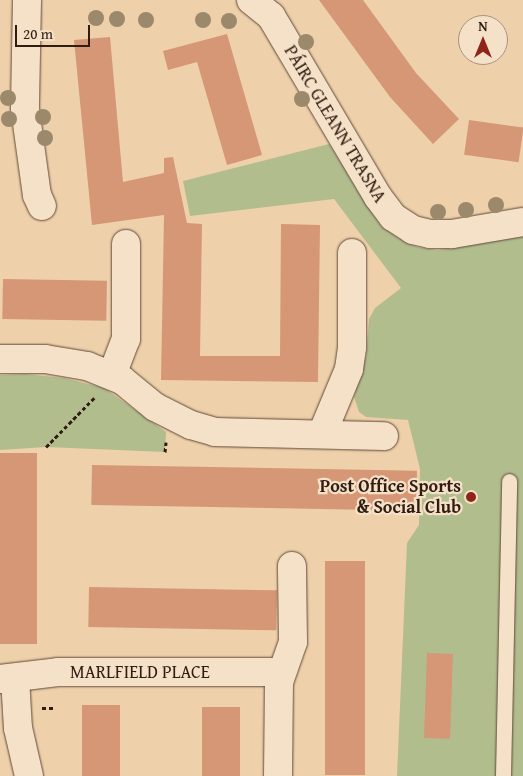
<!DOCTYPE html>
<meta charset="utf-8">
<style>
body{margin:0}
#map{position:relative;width:523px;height:776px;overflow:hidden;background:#eed1aa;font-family:"Gentium Book Plus",serif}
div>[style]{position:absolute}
.green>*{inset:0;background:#b2bd8e}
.building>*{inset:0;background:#d59775;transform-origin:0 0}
.path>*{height:3px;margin-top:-1.5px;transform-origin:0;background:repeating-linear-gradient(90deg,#311c12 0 4px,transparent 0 6.5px)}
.roads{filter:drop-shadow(0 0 1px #604938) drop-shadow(0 0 1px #604938)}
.service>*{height:15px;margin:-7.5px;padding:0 7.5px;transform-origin:7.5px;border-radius:7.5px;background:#f4e1c8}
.minor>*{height:28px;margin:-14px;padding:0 14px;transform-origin:14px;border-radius:14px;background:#f4e1c8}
.trees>*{width:16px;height:16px;margin:-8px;border-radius:50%;background:#9c886b}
.dots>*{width:14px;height:14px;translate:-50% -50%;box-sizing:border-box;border:2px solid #f4e1c8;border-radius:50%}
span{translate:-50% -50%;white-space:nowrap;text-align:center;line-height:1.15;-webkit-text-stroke:4.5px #f4e1c8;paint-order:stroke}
.street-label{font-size:18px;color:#311c12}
.poi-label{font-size:18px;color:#311c12;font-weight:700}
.right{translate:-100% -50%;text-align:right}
.north{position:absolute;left:458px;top:15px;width:50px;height:50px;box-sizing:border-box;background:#f4e1c8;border:1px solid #a6927f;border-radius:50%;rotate:0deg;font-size:14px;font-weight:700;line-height:20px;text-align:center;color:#311c12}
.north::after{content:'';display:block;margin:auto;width:18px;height:22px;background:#8f2418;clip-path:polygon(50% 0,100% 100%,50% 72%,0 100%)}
.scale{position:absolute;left:15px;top:25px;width:75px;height:22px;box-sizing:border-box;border:2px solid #311c12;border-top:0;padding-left:6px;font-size:15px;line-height:18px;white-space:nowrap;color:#311c12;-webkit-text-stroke:4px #f4e1c8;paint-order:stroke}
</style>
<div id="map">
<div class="green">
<div style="clip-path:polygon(329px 144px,381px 226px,403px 241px,417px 247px,438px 250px,523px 235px,523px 776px,397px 776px,407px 543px,419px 525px,420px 469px,408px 420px,366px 417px,359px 412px,354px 397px,366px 356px,369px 319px,375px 308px,401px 288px,334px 199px,190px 216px,183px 181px)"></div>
<div style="clip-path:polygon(25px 374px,64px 378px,104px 388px,166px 432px,165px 452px,46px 447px,0 450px,0 375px)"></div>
</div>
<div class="building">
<div style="clip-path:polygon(319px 0,363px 0,416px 73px,459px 119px,433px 144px,390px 97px)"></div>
<div style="clip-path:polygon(227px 34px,262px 155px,227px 165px,197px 62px,168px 70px,163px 51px)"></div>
<div style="clip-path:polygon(110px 37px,123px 182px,164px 173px,164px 158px,173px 157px,187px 223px,202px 224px,200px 356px,280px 356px,281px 224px,320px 225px,318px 382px,161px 380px,164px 215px,92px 225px,74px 40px)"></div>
<div style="left:469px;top:120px;width:55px;height:35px;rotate:8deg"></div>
<div style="left:3px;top:279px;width:104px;height:40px;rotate:1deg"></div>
<div style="left:0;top:453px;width:37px;height:191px"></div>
<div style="left:92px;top:465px;width:325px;height:40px;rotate:1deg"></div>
<div style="left:325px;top:561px;width:40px;height:214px"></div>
<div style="left:89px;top:587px;width:188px;height:40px;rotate:1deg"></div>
<div style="left:427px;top:653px;width:26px;height:85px;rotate:2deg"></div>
<div style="left:82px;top:705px;width:38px;height:71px"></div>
<div style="left:202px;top:707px;width:38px;height:69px"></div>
</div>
<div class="path">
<div style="left:46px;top:447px;width:69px;rotate:-45.6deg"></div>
<div style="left:165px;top:452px;width:10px;rotate:-84deg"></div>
<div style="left:42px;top:708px;width:12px"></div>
</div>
<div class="roads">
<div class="service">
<div style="left:503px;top:776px;width:295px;rotate:-88.8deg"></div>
</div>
<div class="minor">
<div style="left:27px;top:0;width:109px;rotate:91.1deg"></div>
<div style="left:25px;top:109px;width:87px;rotate:82.1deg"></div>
<div style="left:37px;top:195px;width:12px;rotate:66deg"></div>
<div style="left:251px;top:0;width:26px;rotate:39deg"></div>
<div style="left:271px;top:16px;width:210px;rotate:59.4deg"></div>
<div style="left:378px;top:197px;width:25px;rotate:53deg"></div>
<div style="left:393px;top:217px;width:24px;rotate:33deg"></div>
<div style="left:413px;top:230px;width:17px;rotate:13deg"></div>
<div style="left:430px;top:234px;width:22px"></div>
<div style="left:452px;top:234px;width:72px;rotate:-9.6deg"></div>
<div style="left:0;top:359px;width:45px"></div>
<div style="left:45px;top:359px;width:43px;rotate:9.5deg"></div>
<div style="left:87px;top:366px;width:38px;rotate:22deg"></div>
<div style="left:122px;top:380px;width:43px;rotate:39.3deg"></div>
<div style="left:155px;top:407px;width:40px;rotate:26.6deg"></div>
<div style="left:191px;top:425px;width:25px;rotate:16deg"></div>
<div style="left:215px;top:432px;width:169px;rotate:1.4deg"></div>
<div style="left:112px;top:375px;width:39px;rotate:-69deg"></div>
<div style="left:126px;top:339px;width:95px;rotate:-90deg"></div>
<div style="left:322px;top:434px;width:70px;rotate:-67.4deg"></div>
<div style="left:349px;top:369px;width:22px;rotate:-82deg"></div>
<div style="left:352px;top:347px;width:94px;rotate:-90deg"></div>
<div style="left:15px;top:678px;width:50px;rotate:86.6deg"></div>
<div style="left:18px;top:728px;width:49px;rotate:77.1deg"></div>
<div style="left:0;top:679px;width:58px;rotate:-6.9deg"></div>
<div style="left:58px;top:672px;width:223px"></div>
<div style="left:278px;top:776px;width:94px;rotate:-89.4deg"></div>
<div style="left:279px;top:682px;width:42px;rotate:-70.7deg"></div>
<div style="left:293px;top:642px;width:76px;rotate:-90.8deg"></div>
</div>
</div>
<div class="trees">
<div style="left:96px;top:18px"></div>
<div style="left:117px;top:19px"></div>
<div style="left:146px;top:20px"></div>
<div style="left:203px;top:20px"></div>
<div style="left:229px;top:21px"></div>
<div style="left:306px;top:42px"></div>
<div style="left:8px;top:98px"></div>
<div style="left:302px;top:99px"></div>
<div style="left:43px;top:117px"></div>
<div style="left:9px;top:119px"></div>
<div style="left:45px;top:138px"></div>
<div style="left:496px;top:205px"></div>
<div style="left:466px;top:210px"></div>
<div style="left:438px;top:212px"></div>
</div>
<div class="dots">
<div style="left:471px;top:497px;background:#8f2418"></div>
</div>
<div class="street-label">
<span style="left:335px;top:124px;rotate:59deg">PÁIRC GLEANN TRASNA</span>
<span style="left:140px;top:672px">MARLFIELD PLACE</span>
</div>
<div class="poi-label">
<span class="right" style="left:461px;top:497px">Post Office Sports<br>&amp; Social Club</span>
</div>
<div class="north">N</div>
<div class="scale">20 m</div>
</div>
